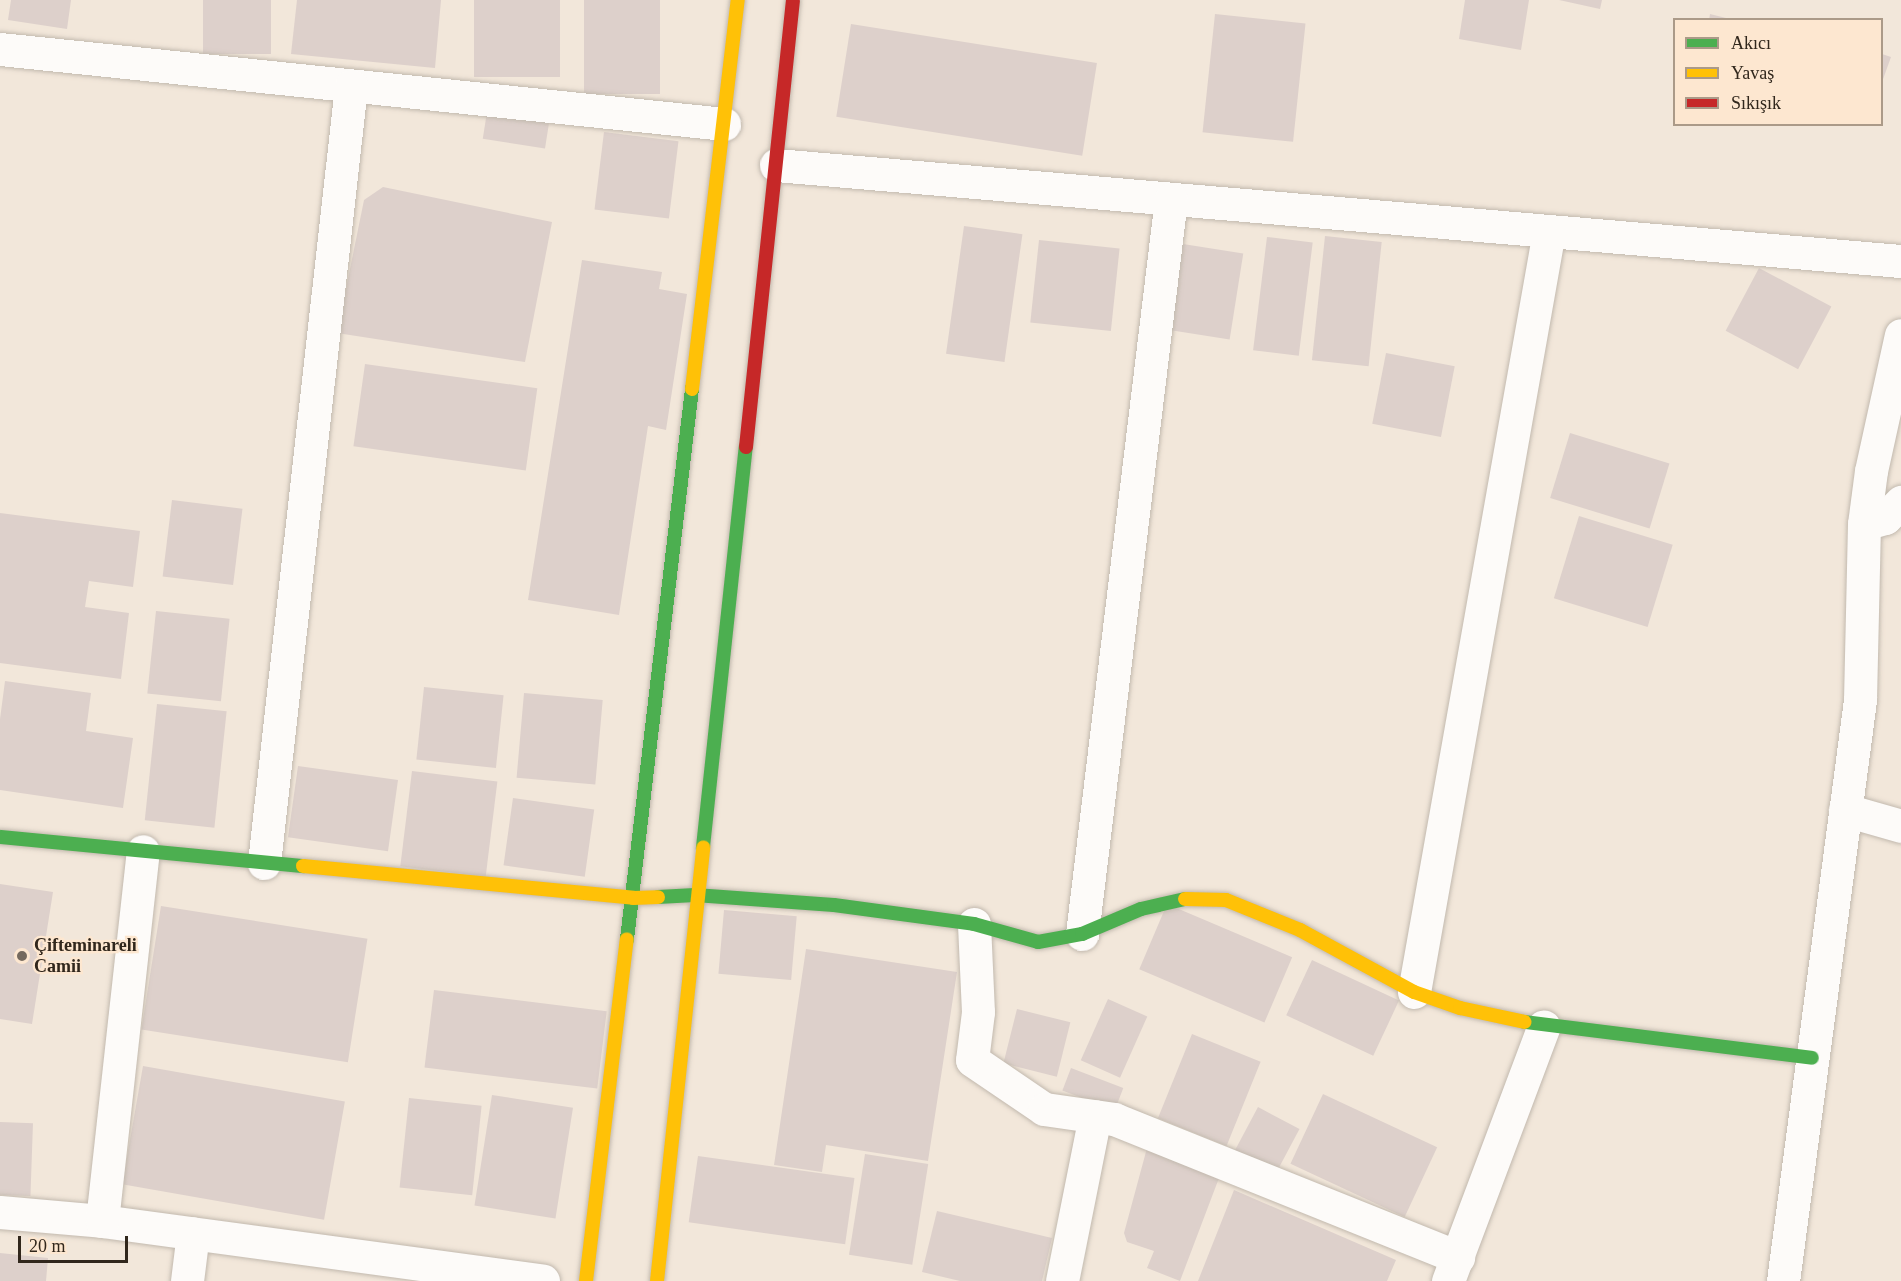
<!DOCTYPE html>
<meta charset="utf-8">
<style>
body{margin:0}
#map{position:relative;width:1901px;height:1281px;overflow:hidden;background:#f2e7da;font-family:Georgia,serif}
div>[style]{position:absolute}
.building>*{inset:0;background:#ddd0cb;transform-origin:0 0}
.roads{filter:drop-shadow(0 0 2px #c2b9ae) drop-shadow(0 0 2px #c2b9ae)}
.street>*{height:33px;margin:-16.5px;padding:0 16.5px;transform-origin:16.5px;border-radius:16.5px;background:#fdfbf9}
.fast>*{height:14px;margin:-7px;padding:0 7px;transform-origin:7px;border-radius:7px;background:#4caf50}
.slow>*{height:14px;margin:-7px;padding:0 7px;transform-origin:7px;border-radius:7px;background:#ffc107}
.jam>*{height:14px;margin:-7px;padding:0 7px;transform-origin:7px;border-radius:7px;background:#c62828}
.dots>*{width:16px;height:16px;translate:-50% -50%;box-sizing:border-box;border:3px solid #fde7d0;border-radius:50%}
span{translate:-50% -50%;white-space:nowrap;text-align:center;line-height:1.15;-webkit-text-stroke:4.5px #fde7d0;paint-order:stroke}
.poi-label{font-size:18px;color:#31271c;font-weight:700}
.left{translate:0 -50%;text-align:left}
.legend{position:absolute;left:1673px;top:18px;width:210px;height:108px;box-sizing:border-box;background:#fde7d0;border:2px solid #ab9a88;margin:0;padding:8px 10px;list-style:none;font-size:18px;color:#31271c}
.legend li{display:flex;align-items:center;gap:12px;height:30px}
.legend b{width:30px;border:2px solid #ab9a88}
.scale{position:absolute;left:18px;top:1236px;width:110px;height:27px;box-sizing:border-box;border:3px solid #31271c;border-top:0;padding-left:8px;font-size:18px;line-height:21px;white-space:nowrap;color:#31271c;-webkit-text-stroke:4px #fde7d0;paint-order:stroke}
</style>
<div id="map">
<div class="building">
<div style="clip-path:polygon(11px 0,71px 0,67px 29px,8px 20px)"></div>
<div style="left:203px;top:0;width:68px;height:54px"></div>
<div style="clip-path:polygon(297px 0,441px 0,435px 68px,291px 54px)"></div>
<div style="left:474px;top:0;width:86px;height:77px"></div>
<div style="left:584px;top:0;width:76px;height:94px"></div>
<div style="clip-path:polygon(1465px 0,1529px 0,1521px 50px,1459px 39px)"></div>
<div style="clip-path:polygon(1559px 0,1602px 0,1600px 9px)"></div>
<div style="left:1215px;top:14px;width:91px;height:119px;rotate:6deg"></div>
<div style="clip-path:polygon(1710px 14px,1730px 19px,1730px 20px,1709px 20px)"></div>
<div style="left:851px;top:24px;width:249px;height:94px;rotate:9deg"></div>
<div style="clip-path:polygon(1882px 54px,1891px 57px,1882px 82px)"></div>
<div style="left:487px;top:112px;width:63px;height:27px;rotate:9deg"></div>
<div style="left:604px;top:132px;width:75px;height:78px;rotate:7deg"></div>
<div style="clip-path:polygon(383px 187px,552px 222px,525px 362px,337px 333px,364px 200px)"></div>
<div style="left:964px;top:226px;width:59px;height:129px;rotate:8deg"></div>
<div style="left:1325px;top:236px;width:57px;height:125px;rotate:6deg"></div>
<div style="left:1267px;top:237px;width:46px;height:114px;rotate:7deg"></div>
<div style="left:1039px;top:240px;width:81px;height:83px;rotate:6deg"></div>
<div style="left:1183px;top:244px;width:61px;height:87px;rotate:9deg"></div>
<div style="clip-path:polygon(582px 260px,662px 272px,659px 289px,687px 294px,666px 430px,648px 426px,619px 615px,528px 600px)"></div>
<div style="left:1759px;top:268px;width:82px;height:71px;rotate:28deg"></div>
<div style="left:1386px;top:353px;width:70px;height:72px;rotate:11deg"></div>
<div style="left:365px;top:364px;width:174px;height:83px;rotate:8deg"></div>
<div style="left:1570px;top:433px;width:104px;height:68px;rotate:17deg"></div>
<div style="left:172px;top:500px;width:71px;height:77px;rotate:7deg"></div>
<div style="clip-path:polygon(0 513px,140px 531px,133px 587px,89px 581px,85px 607px,129px 613px,121px 679px,0 663px)"></div>
<div style="left:1579px;top:516px;width:98px;height:86px;rotate:17deg"></div>
<div style="left:156px;top:611px;width:74px;height:83px;rotate:6deg"></div>
<div style="clip-path:polygon(5px 681px,91px 693px,86px 731px,133px 738px,123px 808px,0 790px,0 719px)"></div>
<div style="left:424px;top:687px;width:80px;height:73px;rotate:6deg"></div>
<div style="left:524px;top:693px;width:79px;height:85px;rotate:5deg"></div>
<div style="left:157px;top:704px;width:70px;height:117px;rotate:6deg"></div>
<div style="left:298px;top:766px;width:101px;height:72px;rotate:8deg"></div>
<div style="left:412px;top:771px;width:86px;height:96px;rotate:7deg"></div>
<div style="left:513px;top:798px;width:82px;height:68px;rotate:8deg"></div>
<div style="clip-path:polygon(0 884px,53px 892px,32px 1024px,0 1019px)"></div>
<div style="left:1167px;top:904px;width:136px;height:71px;rotate:23deg"></div>
<div style="left:161px;top:906px;width:209px;height:125px;rotate:9deg"></div>
<div style="left:724px;top:910px;width:73px;height:64px;rotate:5deg"></div>
<div style="clip-path:polygon(806px 949px,957px 972px,928px 1161px,826px 1145px,822px 1172px,774px 1165px)"></div>
<div style="left:1312px;top:960px;width:96px;height:61px;rotate:25deg"></div>
<div style="left:434px;top:990px;width:174px;height:78px;rotate:7deg"></div>
<div style="left:1108px;top:999px;width:43px;height:67px;rotate:24deg"></div>
<div style="left:1017px;top:1009px;width:55px;height:56px;rotate:14deg"></div>
<div style="left:1192px;top:1034px;width:74px;height:91px;rotate:22deg"></div>
<div style="left:143px;top:1066px;width:205px;height:120px;rotate:10deg"></div>
<div style="left:1071px;top:1068px;width:56px;height:24px;rotate:21deg"></div>
<div style="left:1323px;top:1094px;width:126px;height:77px;rotate:25deg"></div>
<div style="left:492px;top:1095px;width:82px;height:112px;rotate:9deg"></div>
<div style="left:409px;top:1098px;width:73px;height:90px;rotate:6deg"></div>
<div style="left:1258px;top:1107px;width:47px;height:49px;rotate:28deg"></div>
<div style="left:0;top:1122px;width:33px;height:73px;rotate:2deg"></div>
<div style="clip-path:polygon(1147px 1148px,1219px 1178px,1180px 1281px,1147px 1268px,1154px 1251px,1127px 1242px,1124px 1233px)"></div>
<div style="left:865px;top:1154px;width:64px;height:102px;rotate:9deg"></div>
<div style="left:698px;top:1156px;width:158px;height:67px;rotate:8deg"></div>
<div style="clip-path:polygon(1234px 1190px,1396px 1260px,1387px 1281px,1198px 1281px)"></div>
<div style="clip-path:polygon(937px 1211px,1052px 1238px,1042px 1281px,960px 1281px,922px 1272px)"></div>
<div style="clip-path:polygon(0 1253px,48px 1258px,46px 1281px,0 1281px)"></div>
</div>
<div class="roads">
<div class="street">
<div style="left:0;top:49px;width:728px;rotate:5.91deg"></div>
<div style="left:776px;top:165px;width:1129px;rotate:4.88deg"></div>
<div style="left:1864px;top:524px;width:22px;rotate:-16deg"></div>
<div style="left:1885px;top:518px;width:23px;rotate:-45deg"></div>
<div style="left:1845px;top:810px;width:58px;rotate:15.9deg"></div>
<div style="left:264px;top:863px;width:782px;rotate:-83.61deg"></div>
<div style="left:974px;top:924px;width:88px;rotate:87.4deg"></div>
<div style="left:978px;top:1012px;width:48px;rotate:97.1deg"></div>
<div style="left:972px;top:1060px;width:87px;rotate:34.2deg"></div>
<div style="left:1044px;top:1109px;width:71px;rotate:8.1deg"></div>
<div style="left:1114px;top:1119px;width:371px;rotate:21.9deg"></div>
<div style="left:1082px;top:934px;width:740px;rotate:-83.1deg"></div>
<div style="left:1414px;top:992px;width:773px;rotate:-79.94deg"></div>
<div style="left:0;top:1212px;width:102px;rotate:5deg"></div>
<div style="left:102px;top:1221px;width:445px;rotate:7.7deg"></div>
<div style="left:102px;top:1221px;width:372px;rotate:-83.7deg"></div>
<div style="left:187px;top:1281px;width:48px;rotate:-82.9deg"></div>
<div style="left:1062px;top:1281px;width:168px;rotate:-78.7deg"></div>
<div style="left:1448px;top:1281px;width:272px;rotate:-69.4deg"></div>
<div style="left:1783px;top:1281px;width:586px;rotate:-82.45deg"></div>
<div style="left:1860px;top:700px;width:176px;rotate:-88.7deg"></div>
<div style="left:1864px;top:524px;width:53px;rotate:-82.5deg"></div>
<div style="left:1871px;top:471px;width:139px;rotate:-77.6deg"></div>
</div>
<div class="fast">
<div style="left:0;top:837px;width:304px;rotate:5.5deg"></div>
<div style="left:703px;top:847px;width:402px;rotate:-83.9deg"></div>
<div style="left:658px;top:897px;width:37px;rotate:-3deg"></div>
<div style="left:695px;top:895px;width:139px;rotate:4.1deg"></div>
<div style="left:834px;top:905px;width:141px;rotate:7.7deg"></div>
<div style="left:974px;top:924px;width:66px;rotate:15.7deg"></div>
<div style="left:1038px;top:942px;width:45px;rotate:-10.3deg"></div>
<div style="left:1082px;top:934px;width:64px;rotate:-23deg"></div>
<div style="left:1141px;top:909px;width:45px;rotate:-12.8deg"></div>
<div style="left:627px;top:939px;width:554px;rotate:-83.26deg"></div>
<div style="left:1525px;top:1022px;width:289px;rotate:7.1deg"></div>
</div>
<div class="slow">
<div style="left:692px;top:389px;width:392px;rotate:-83.3deg"></div>
<div style="left:303px;top:866px;width:332px;rotate:5.5deg"></div>
<div style="left:633px;top:898px;width:25px;rotate:-2deg"></div>
<div style="left:1185px;top:899px;width:41px;rotate:1.4deg"></div>
<div style="left:1226px;top:900px;width:80px;rotate:22.1deg"></div>
<div style="left:1300px;top:930px;width:130px;rotate:28.5deg"></div>
<div style="left:1414px;top:992px;width:49px;rotate:19.2deg"></div>
<div style="left:1460px;top:1008px;width:66px;rotate:12.2deg"></div>
<div style="left:586px;top:1281px;width:344px;rotate:-83.2deg"></div>
<div style="left:657px;top:1281px;width:436px;rotate:-83.9deg"></div>
</div>
<div class="jam">
<div style="left:746px;top:447px;width:449px;rotate:-84deg"></div>
</div>
</div>
<div class="dots">
<div style="left:22px;top:956px;background:#756a5e"></div>
</div>
<div class="poi-label">
<span class="left" style="left:34px;top:956px">Çifteminareli<br>Camii</span>
</div>
<ul class="legend">
<li><b style="height:8px;background:#4caf50"></b>Akıcı</li>
<li><b style="height:8px;background:#ffc107"></b>Yavaş</li>
<li><b style="height:8px;background:#c62828"></b>Sıkışık</li>
</ul>
<div class="scale">20 m</div>
</div>
